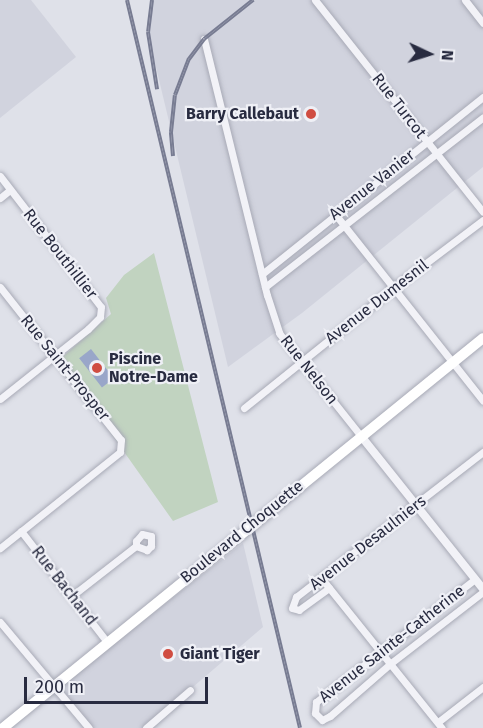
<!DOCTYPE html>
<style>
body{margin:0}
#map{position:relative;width:483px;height:728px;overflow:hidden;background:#dfe1e9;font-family:"Fira Sans",sans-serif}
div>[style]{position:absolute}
.built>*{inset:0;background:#d1d3de}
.green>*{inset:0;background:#c1d3c0}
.water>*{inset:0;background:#99a6c9;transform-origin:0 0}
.roads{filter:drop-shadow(0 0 2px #a8aab6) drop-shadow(0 0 2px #a8aab6)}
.minor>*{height:7px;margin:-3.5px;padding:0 3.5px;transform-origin:3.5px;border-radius:3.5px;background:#f2f2f7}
.tertiary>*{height:8px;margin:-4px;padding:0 4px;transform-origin:4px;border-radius:4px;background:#f2f2f7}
.secondary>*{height:10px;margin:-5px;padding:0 5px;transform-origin:5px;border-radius:5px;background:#fff}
.rail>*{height:4px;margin-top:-2px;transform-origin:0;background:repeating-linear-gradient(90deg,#eff0f6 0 4.5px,#787c92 0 9px);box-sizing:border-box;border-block:2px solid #787c92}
.dots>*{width:16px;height:16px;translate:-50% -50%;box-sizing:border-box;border:3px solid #eff0f6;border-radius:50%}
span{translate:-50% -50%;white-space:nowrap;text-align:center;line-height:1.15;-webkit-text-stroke:4.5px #eff0f6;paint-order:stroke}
.street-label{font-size:16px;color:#282b40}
.poi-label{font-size:16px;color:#282b40;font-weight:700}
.right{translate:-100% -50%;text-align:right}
.left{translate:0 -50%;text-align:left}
.north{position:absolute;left:399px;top:24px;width:60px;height:60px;-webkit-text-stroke:4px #eff0f6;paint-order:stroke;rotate:94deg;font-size:16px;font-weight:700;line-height:24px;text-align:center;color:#282b40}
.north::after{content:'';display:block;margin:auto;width:21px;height:27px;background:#282b40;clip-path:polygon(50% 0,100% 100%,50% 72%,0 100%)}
.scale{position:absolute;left:24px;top:677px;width:184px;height:27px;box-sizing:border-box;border:3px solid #282b40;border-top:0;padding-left:8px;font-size:18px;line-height:21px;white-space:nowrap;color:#282b40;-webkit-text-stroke:4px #eff0f6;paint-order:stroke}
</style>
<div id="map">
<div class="built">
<div style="clip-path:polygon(0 0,31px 0,76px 57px,0 118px)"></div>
<div style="clip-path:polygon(152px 0,483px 0,483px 167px,302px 313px,228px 367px,148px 34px)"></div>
<div style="clip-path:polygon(243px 543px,263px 627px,145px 728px,89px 728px,56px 689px)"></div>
</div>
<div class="green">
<div style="clip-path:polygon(154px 253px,218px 502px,173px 521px,59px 360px,111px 314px,106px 298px,124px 275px)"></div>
</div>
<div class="water">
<div style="left:91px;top:349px;width:37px;height:15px;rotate:52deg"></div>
</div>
<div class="roads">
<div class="minor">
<div style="left:315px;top:0;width:270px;rotate:51.6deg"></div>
<div style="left:465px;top:0;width:29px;rotate:52deg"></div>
<div style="left:204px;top:39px;width:264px;rotate:76.2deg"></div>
<div style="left:267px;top:295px;width:40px;rotate:72deg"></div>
<div style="left:279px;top:333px;width:132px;rotate:51.5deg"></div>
<div style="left:0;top:176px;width:165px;rotate:52.4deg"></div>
<div style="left:101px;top:307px;width:10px;rotate:96deg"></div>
<div style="left:100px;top:317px;width:17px;rotate:135deg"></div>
<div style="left:88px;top:329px;width:112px;rotate:141.5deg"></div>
<div style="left:0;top:198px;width:13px;rotate:-39deg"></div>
<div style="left:335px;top:214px;width:238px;rotate:51.6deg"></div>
<div style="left:262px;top:274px;width:283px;rotate:-38.7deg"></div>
<div style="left:0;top:287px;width:195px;rotate:51.7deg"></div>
<div style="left:121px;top:440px;width:12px;rotate:95deg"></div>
<div style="left:120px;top:452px;width:154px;rotate:141.3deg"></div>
<div style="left:265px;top:287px;width:276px;rotate:-37.9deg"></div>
<div style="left:244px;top:408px;width:191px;rotate:-38.8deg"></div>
<div style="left:393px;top:288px;width:113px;rotate:-37.1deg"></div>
<div style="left:21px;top:531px;width:140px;rotate:52.2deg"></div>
<div style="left:322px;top:579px;width:191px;rotate:51.2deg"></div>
<div style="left:475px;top:579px;width:201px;rotate:142.3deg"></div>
<div style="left:316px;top:702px;width:11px;rotate:95deg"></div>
<div style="left:315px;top:713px;width:10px;rotate:45deg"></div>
<div style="left:322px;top:720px;width:9px;rotate:-27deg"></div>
<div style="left:330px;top:716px;width:81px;rotate:-41deg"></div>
<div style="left:391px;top:663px;width:116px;rotate:-37.7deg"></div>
<div style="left:329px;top:588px;width:37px;rotate:144deg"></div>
<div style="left:299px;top:610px;width:7px;rotate:-164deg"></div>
<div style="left:292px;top:608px;width:12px;rotate:-70deg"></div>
<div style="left:296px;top:597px;width:237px;rotate:-37.8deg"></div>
<div style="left:73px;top:595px;width:80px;rotate:-37.9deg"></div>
<div style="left:136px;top:546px;width:5px;rotate:-90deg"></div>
<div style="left:136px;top:541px;width:9px;rotate:-49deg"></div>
<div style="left:142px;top:534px;width:9px;rotate:13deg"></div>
<div style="left:151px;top:536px;width:10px;rotate:90deg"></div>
<div style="left:151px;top:546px;width:6px;rotate:135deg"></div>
<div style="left:147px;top:550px;width:12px;rotate:-160deg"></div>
<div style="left:0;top:622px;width:138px;rotate:50deg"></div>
<div style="left:438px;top:722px;width:57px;rotate:-37.9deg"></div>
<div style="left:146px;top:728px;width:58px;rotate:-40.8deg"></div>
</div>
<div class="tertiary">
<div style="left:361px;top:436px;width:196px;rotate:51.4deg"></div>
</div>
<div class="secondary">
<div style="left:3px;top:728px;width:618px;rotate:-39.09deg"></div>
</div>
</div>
<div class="rail">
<div style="left:127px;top:0;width:748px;rotate:76.63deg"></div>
<div style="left:152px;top:0;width:32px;rotate:97deg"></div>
<div style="left:148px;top:32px;width:58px;rotate:81deg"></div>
<div style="left:173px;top:156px;width:24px;rotate:-95deg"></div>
<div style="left:171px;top:132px;width:37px;rotate:-84deg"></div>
<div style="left:175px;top:95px;width:39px;rotate:-69deg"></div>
<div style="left:189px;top:59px;width:25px;rotate:-53deg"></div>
<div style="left:204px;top:39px;width:63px;rotate:-38.5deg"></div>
</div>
<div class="dots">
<div style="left:311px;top:114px;background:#d04d42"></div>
<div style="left:97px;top:368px;background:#d04d42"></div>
<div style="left:168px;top:654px;background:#d04d42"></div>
</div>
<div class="street-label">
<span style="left:399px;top:106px;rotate:52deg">Rue Turcot</span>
<span style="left:372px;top:185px;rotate:-38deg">Avenue Vanier</span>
<span style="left:60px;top:254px;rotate:52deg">Rue Bouthillier</span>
<span style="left:377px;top:302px;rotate:-38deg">Avenue Dumesnil</span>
<span style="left:65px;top:368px;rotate:51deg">Rue Saint-Prosper</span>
<span style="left:309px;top:370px;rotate:52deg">Rue Nelson</span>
<span style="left:242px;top:532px;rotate:-39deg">Boulevard Choquette</span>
<span style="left:368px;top:543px;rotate:-38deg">Avenue Desaulniers</span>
<span style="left:64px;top:586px;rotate:52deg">Rue Bachand</span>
<span style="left:392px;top:644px;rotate:-38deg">Avenue Sainte-Catherine</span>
</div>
<div class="poi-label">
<span class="right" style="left:299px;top:114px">Barry Callebaut</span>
<span class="left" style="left:109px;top:368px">Piscine<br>Notre-Dame</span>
<span class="left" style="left:180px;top:654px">Giant Tiger</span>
</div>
<div class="north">N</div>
<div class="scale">200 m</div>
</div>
